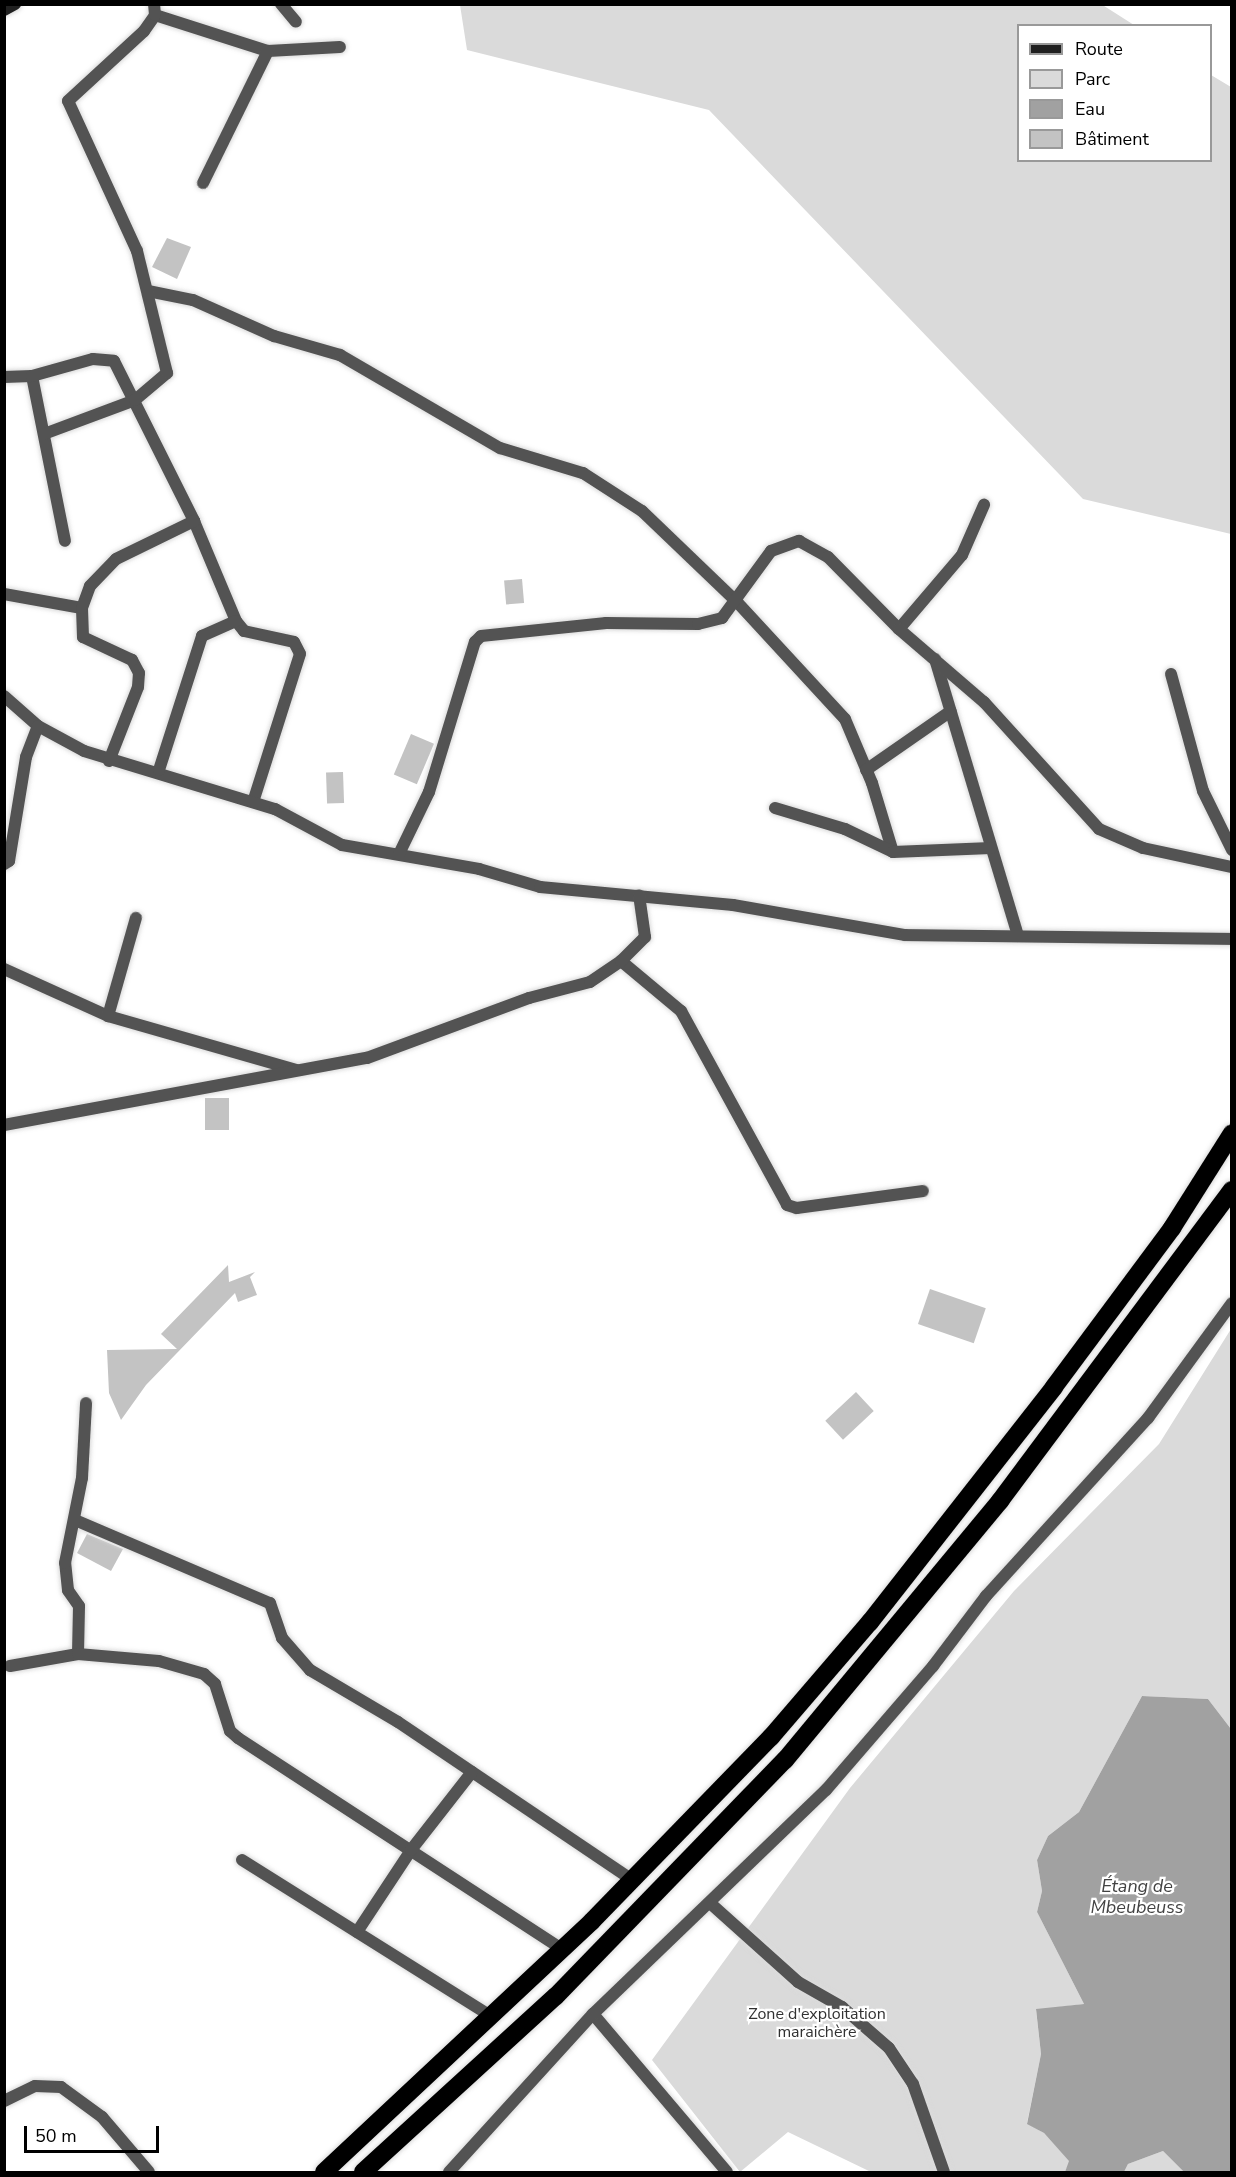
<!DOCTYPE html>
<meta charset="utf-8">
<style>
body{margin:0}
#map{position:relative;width:1236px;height:2177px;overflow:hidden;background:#fff;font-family:"Nunito Sans",sans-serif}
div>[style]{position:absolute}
.green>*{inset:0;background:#dadada}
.water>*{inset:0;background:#a1a1a1}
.building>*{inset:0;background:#c3c3c3;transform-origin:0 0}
.roads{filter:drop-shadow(0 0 2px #dbdbdb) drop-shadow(0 0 2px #dbdbdb)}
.street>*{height:12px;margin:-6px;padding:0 6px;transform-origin:6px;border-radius:6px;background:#535353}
.secondary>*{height:12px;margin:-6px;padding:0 6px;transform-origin:6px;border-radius:6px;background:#202020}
.highway>*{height:18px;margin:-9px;padding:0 9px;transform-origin:9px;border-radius:9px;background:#000}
span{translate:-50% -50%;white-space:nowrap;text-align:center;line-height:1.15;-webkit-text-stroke:4.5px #fff;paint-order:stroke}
.park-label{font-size:16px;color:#313131}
.water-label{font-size:18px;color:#424242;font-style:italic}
.frame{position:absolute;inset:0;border:6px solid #000;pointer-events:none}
.legend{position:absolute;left:1017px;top:24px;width:195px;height:138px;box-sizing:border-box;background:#fff;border:2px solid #999;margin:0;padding:8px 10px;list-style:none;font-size:18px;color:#000}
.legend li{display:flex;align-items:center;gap:12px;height:30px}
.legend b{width:30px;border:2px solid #999}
.scale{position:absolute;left:24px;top:2126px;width:135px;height:27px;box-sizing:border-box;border:3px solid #000;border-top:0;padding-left:8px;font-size:18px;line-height:21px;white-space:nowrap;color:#000;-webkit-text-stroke:4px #fff;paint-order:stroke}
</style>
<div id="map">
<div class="green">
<div style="clip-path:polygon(1101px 4px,1134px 25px,1018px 26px,1018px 160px,1210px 160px,1211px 75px,1231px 87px,1231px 534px,1083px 499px,709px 110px,467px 50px,460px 5px)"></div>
<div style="clip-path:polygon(1231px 1329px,1231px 1729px,1208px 1699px,1142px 1696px,1079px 1812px,1048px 1836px,1037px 1860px,1042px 1891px,1037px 1912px,1084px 2004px,1036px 2010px,1041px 2054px,1027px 2123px,1044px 2133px,1070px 2161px,1065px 2172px,871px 2172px,788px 2132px,740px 2172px,652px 2060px,850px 1788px,1014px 1591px,1159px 1444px)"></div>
<div style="clip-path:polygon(1163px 2151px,1184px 2172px,1124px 2172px,1128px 2164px)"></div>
</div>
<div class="water">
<div style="clip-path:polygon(1142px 1696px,1208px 1699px,1231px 1729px,1231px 2172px,1184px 2172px,1163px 2151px,1128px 2164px,1124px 2172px,1065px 2172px,1069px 2161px,1044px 2133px,1027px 2124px,1041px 2054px,1036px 2009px,1084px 2004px,1037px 1912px,1042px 1891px,1037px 1860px,1048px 1836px,1079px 1812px)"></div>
</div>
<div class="building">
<div style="clip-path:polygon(167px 238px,191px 247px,177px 279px,152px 267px)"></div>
<div style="left:522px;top:579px;width:24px;height:18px;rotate:85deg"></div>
<div style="left:411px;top:734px;width:25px;height:44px;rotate:23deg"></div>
<div style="left:343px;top:772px;width:31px;height:17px;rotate:88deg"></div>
<div style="left:205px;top:1098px;width:24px;height:32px"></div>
<div style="clip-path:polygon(228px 1265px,229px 1282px,255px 1272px,250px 1277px,257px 1295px,238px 1302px,235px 1293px,146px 1385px,121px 1420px,109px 1393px,107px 1350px,177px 1349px,161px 1334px)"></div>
<div style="left:930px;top:1289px;width:59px;height:37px;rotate:19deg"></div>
<div style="left:856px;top:1392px;width:26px;height:42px;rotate:47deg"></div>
<div style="clip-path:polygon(87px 1534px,123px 1549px,111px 1571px,77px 1553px)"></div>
</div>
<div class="roads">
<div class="street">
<div style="left:281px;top:4px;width:23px;rotate:50deg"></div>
<div style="left:155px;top:15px;width:119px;rotate:17.7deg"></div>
<div style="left:268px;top:51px;width:72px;rotate:-3.2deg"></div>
<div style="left:203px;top:183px;width:147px;rotate:-63.8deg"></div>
<div style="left:148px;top:291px;width:46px;rotate:11.3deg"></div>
<div style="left:193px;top:300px;width:89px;rotate:24deg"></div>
<div style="left:274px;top:336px;width:69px;rotate:16.1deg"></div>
<div style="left:340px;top:355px;width:185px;rotate:30.2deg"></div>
<div style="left:500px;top:448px;width:87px;rotate:16.8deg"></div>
<div style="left:583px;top:473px;width:70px;rotate:32.8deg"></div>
<div style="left:642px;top:511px;width:132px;rotate:43.8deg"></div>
<div style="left:737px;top:602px;width:159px;rotate:47.3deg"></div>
<div style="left:845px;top:719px;width:69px;rotate:67.1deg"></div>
<div style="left:872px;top:783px;width:72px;rotate:73.1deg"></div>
<div style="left:32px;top:376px;width:168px;rotate:78.7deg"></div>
<div style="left:4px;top:377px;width:28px;rotate:-2deg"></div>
<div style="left:32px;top:376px;width:63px;rotate:-15.6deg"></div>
<div style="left:93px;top:359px;width:21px;rotate:5deg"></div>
<div style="left:114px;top:361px;width:179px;rotate:63.4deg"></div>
<div style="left:194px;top:521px;width:108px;rotate:67.2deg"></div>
<div style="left:236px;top:621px;width:13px;rotate:51deg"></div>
<div style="left:244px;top:631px;width:51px;rotate:12.4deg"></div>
<div style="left:294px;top:642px;width:13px;rotate:63deg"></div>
<div style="left:300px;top:654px;width:155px;rotate:107.6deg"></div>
<div style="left:44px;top:434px;width:97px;rotate:-20.5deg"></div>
<div style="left:135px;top:400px;width:42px;rotate:-40.2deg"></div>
<div style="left:167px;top:373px;width:126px;rotate:-103.8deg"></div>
<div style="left:137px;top:251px;width:165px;rotate:-114.7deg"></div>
<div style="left:68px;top:101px;width:103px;rotate:-42.6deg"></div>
<div style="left:144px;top:31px;width:19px;rotate:-55deg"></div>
<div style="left:155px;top:15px;width:11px;rotate:-95deg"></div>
<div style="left:4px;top:594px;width:79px;rotate:10.2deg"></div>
<div style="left:899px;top:629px;width:97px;rotate:-49.6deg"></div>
<div style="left:962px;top:555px;width:55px;rotate:-66.3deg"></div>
<div style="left:935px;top:659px;width:289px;rotate:73.3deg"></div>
<div style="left:1171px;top:674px;width:121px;rotate:74.7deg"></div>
<div style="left:1203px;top:791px;width:66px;rotate:63.8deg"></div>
<div style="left:4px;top:696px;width:45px;rotate:41.4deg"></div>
<div style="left:38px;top:726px;width:52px;rotate:28.5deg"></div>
<div style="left:84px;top:751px;width:200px;rotate:16.9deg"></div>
<div style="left:275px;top:809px;width:76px;rotate:28.2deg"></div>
<div style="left:342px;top:845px;width:139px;rotate:9.9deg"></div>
<div style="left:479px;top:869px;width:64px;rotate:16.4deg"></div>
<div style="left:540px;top:887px;width:194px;rotate:5.3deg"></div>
<div style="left:733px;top:905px;width:175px;rotate:9.9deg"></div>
<div style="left:905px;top:935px;width:327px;rotate:0.7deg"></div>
<div style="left:109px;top:761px;width:79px;rotate:-68.6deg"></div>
<div style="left:138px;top:687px;width:14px;rotate:-86deg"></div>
<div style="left:139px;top:673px;width:15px;rotate:-118deg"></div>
<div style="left:132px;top:660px;width:54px;rotate:-154.9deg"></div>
<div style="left:83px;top:637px;width:29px;rotate:-92deg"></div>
<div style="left:82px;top:608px;width:23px;rotate:-70deg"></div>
<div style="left:90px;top:586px;width:37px;rotate:-46deg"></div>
<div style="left:116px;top:559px;width:87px;rotate:-26deg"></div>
<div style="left:159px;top:770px;width:141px;rotate:-72.2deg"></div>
<div style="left:202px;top:636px;width:37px;rotate:-24deg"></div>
<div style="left:866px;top:770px;width:103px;rotate:-34.8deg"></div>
<div style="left:775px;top:808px;width:73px;rotate:16.7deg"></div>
<div style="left:845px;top:829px;width:53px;rotate:25.6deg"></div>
<div style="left:893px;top:852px;width:98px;rotate:-2.3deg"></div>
<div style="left:399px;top:854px;width:69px;rotate:-64.2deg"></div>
<div style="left:429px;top:792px;width:157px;rotate:-73deg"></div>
<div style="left:475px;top:642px;width:8px;rotate:-45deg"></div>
<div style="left:481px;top:636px;width:126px;rotate:-5.9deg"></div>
<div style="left:606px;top:623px;width:92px;rotate:0.6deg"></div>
<div style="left:698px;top:624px;width:25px;rotate:-14deg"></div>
<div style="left:722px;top:618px;width:83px;rotate:-53.8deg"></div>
<div style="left:771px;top:551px;width:30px;rotate:-20deg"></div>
<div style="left:799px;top:541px;width:33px;rotate:29deg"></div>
<div style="left:828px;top:557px;width:101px;rotate:45.4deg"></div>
<div style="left:899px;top:629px;width:112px;rotate:40.7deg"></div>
<div style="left:984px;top:702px;width:171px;rotate:47.8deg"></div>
<div style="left:1099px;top:829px;width:48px;rotate:23.4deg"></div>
<div style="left:1143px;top:848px;width:91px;rotate:12.1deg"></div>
<div style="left:4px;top:864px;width:6px;rotate:-31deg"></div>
<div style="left:9px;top:861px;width:105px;rotate:-80.7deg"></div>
<div style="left:26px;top:757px;width:33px;rotate:-69deg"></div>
<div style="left:621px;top:961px;width:78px;rotate:39.8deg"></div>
<div style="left:681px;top:1011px;width:221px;rotate:61.3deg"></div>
<div style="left:787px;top:1205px;width:10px;rotate:17deg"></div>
<div style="left:797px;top:1208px;width:127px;rotate:-7.7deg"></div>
<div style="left:4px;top:969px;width:114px;rotate:24.3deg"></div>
<div style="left:108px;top:1016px;width:196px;rotate:16deg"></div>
<div style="left:108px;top:1016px;width:102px;rotate:-74.1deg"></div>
<div style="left:4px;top:1125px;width:369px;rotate:-10.5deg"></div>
<div style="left:367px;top:1058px;width:173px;rotate:-20.3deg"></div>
<div style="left:529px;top:998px;width:63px;rotate:-14.7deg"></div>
<div style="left:590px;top:982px;width:37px;rotate:-34deg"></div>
<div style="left:621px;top:961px;width:34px;rotate:-45deg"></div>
<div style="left:645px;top:937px;width:42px;rotate:-98.1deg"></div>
<div style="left:75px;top:1520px;width:212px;rotate:23.1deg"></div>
<div style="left:270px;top:1603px;width:37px;rotate:71deg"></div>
<div style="left:282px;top:1638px;width:43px;rotate:48.8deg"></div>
<div style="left:310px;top:1670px;width:102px;rotate:30.6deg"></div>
<div style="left:398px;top:1722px;width:282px;rotate:34deg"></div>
<div style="left:78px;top:1654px;width:48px;rotate:-88.8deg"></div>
<div style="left:79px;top:1606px;width:19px;rotate:-125deg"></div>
<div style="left:68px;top:1590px;width:27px;rotate:-96deg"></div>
<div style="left:65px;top:1563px;width:87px;rotate:-78.7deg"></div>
<div style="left:82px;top:1478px;width:75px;rotate:-86.9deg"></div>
<div style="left:10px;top:1666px;width:69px;rotate:-10deg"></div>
<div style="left:78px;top:1654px;width:81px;rotate:4.9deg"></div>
<div style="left:159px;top:1661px;width:47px;rotate:16.1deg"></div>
<div style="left:204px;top:1674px;width:15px;rotate:42deg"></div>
<div style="left:215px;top:1684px;width:49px;rotate:72.3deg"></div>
<div style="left:230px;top:1731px;width:11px;rotate:41deg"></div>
<div style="left:238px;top:1738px;width:387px;rotate:33.1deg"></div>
<div style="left:242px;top:1860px;width:295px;rotate:32.1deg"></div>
<div style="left:710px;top:1903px;width:118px;rotate:41.9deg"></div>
<div style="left:798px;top:1982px;width:51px;rotate:29.6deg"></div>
<div style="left:842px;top:2007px;width:62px;rotate:41.1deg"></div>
<div style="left:889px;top:2048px;width:43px;rotate:56.3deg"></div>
<div style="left:913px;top:2084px;width:93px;rotate:70.6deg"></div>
<div style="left:357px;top:1932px;width:98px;rotate:-56.6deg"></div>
<div style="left:411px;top:1850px;width:99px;rotate:-52deg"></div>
<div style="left:593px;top:2014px;width:207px;rotate:49.7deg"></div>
<div style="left:4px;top:2101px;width:34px;rotate:-26deg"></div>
<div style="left:35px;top:2086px;width:26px;rotate:2deg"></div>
<div style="left:61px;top:2087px;width:51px;rotate:36.2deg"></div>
<div style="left:102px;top:2117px;width:72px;rotate:49.5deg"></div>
<div style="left:449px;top:2172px;width:214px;rotate:-47.7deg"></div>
<div style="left:593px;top:2014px;width:323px;rotate:-43.9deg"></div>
<div style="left:826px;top:1790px;width:164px;rotate:-49.2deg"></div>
<div style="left:933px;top:1666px;width:88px;rotate:-52.9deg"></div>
<div style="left:986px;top:1596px;width:241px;rotate:-47.7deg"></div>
<div style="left:1148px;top:1418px;width:142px;rotate:-53.9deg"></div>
</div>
<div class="secondary">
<div style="left:4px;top:10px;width:13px;rotate:-29deg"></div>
</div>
<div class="highway">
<div style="left:324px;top:2172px;width:367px;rotate:-43.1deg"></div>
<div style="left:592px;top:1921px;width:257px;rotate:-45.8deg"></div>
<div style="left:771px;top:1737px;width:152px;rotate:-49.3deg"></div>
<div style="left:870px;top:1622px;width:298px;rotate:-51.9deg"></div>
<div style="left:1054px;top:1387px;width:198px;rotate:-53.4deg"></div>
<div style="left:1172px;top:1228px;width:112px;rotate:-57.7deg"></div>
<div style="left:363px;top:2172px;width:261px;rotate:-42.4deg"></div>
<div style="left:556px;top:1996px;width:329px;rotate:-45.9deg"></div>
<div style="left:785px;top:1760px;width:337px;rotate:-50.3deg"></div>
<div style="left:1000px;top:1501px;width:388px;rotate:-53.3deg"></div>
</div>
</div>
<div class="park-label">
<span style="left:817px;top:2023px">Zone d'exploitation<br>maraichère</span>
</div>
<div class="water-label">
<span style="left:1137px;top:1897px">Étang de<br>Mbeubeuss</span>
</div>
<div class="frame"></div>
<ul class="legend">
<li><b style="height:8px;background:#202020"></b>Route</li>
<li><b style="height:16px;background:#dadada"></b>Parc</li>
<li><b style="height:16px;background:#a1a1a1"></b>Eau</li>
<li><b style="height:16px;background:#c3c3c3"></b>Bâtiment</li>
</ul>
<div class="scale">50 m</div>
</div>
